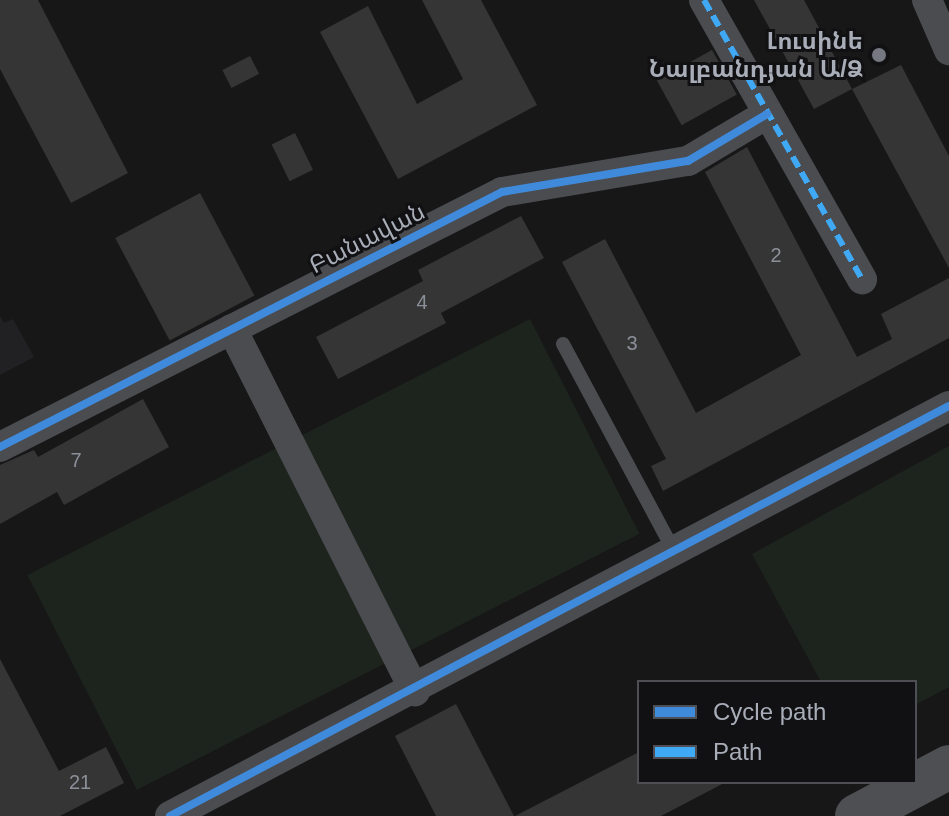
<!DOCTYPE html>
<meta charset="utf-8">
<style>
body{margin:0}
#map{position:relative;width:949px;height:816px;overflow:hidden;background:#171717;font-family:Helvetica,"Noto Sans Armenian",sans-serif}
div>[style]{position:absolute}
.built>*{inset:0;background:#212123}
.green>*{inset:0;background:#1d241e;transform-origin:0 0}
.building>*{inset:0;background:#353536;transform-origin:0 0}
.service>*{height:14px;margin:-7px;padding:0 7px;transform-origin:7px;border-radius:7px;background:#4b4c50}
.minor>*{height:30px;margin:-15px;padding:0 15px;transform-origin:15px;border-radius:15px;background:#4b4c50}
.primary>*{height:44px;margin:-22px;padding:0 22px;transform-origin:22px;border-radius:22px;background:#4d4f52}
.quiet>*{height:6px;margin-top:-3px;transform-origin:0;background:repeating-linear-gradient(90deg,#3fa9f5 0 12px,transparent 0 18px)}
.cycleway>*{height:8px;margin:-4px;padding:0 4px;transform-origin:4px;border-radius:4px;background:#408adc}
.dots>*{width:22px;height:22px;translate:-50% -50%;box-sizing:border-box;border:4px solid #111113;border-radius:50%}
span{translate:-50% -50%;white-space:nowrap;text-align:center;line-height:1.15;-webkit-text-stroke:6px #111113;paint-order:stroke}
.number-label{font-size:20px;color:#8b8f98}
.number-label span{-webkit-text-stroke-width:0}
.poi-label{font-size:24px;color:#a8adb8;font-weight:700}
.right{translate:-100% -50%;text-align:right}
.street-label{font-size:24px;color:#a8adb8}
.legend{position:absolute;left:637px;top:680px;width:280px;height:104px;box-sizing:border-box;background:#111113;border:2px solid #4d4f55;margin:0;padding:10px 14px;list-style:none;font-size:24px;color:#a8adb8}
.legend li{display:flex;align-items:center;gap:16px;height:40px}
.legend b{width:40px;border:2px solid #4d4f55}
</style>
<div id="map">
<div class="built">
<div style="clip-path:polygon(0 316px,4px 323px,13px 319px,34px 357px,0 375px)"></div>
</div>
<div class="green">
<div style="left:530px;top:319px;width:241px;height:564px;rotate:63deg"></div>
<div style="clip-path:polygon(949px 446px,949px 687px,915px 705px,915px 682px,821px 682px,752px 554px)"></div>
</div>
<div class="building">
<div style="clip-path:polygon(0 0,38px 0,128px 173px,71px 203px,0 69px)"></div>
<div style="clip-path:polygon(422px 0,481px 0,537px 105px,398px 179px,320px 32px,368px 6px,417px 104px,463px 79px)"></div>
<div style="clip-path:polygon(754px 0,804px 0,852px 89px,814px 109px)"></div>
<div style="left:712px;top:50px;width:51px;height:63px;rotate:61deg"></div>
<div style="left:250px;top:56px;width:20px;height:31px;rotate:63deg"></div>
<div style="clip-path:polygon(901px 65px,949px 156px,949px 268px,852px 89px)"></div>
<div style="left:295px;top:133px;width:41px;height:26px;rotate:64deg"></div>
<div style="clip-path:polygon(747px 147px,857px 357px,892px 339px,881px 314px,949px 278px,949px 338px,663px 491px,651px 466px,666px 459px,562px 262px,605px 239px,696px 413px,801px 355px,705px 172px)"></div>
<div style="left:200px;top:193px;width:116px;height:96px;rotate:62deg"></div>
<div style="clip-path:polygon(521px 216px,544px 258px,441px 313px,446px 323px,338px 379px,316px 337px,423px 281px,418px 270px)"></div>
<div style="clip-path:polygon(143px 399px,169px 447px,64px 505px,57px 492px,0 524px,0 465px,34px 450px,38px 457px)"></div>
<div style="clip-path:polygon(0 659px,59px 771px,106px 747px,124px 783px,60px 816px,0 816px)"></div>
<div style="clip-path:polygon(456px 704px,514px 816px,436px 816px,395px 736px)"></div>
<div style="clip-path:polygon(639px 752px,639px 782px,726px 782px,661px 816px,515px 816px)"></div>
</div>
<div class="service">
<div style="left:563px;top:344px;width:233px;rotate:61.8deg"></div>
</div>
<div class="minor">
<div style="left:704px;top:0;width:321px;rotate:60.5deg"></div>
<div style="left:927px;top:0;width:55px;rotate:66.3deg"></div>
<div style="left:232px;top:329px;width:406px;rotate:63.2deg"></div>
<div style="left:0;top:447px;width:563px;rotate:-26.93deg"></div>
<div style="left:502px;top:192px;width:189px;rotate:-9.5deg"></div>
<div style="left:688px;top:161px;width:92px;rotate:-30.7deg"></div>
<div style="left:170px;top:816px;width:880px;rotate:-27.76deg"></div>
</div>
<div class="primary">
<div style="left:857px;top:816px;width:104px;rotate:-28deg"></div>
</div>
<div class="quiet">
<div style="left:704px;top:0;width:321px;rotate:60.5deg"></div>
</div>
<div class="cycleway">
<div style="left:0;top:447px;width:563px;rotate:-26.93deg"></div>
<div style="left:502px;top:192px;width:189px;rotate:-9.5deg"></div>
<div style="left:688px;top:161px;width:92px;rotate:-30.7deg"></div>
<div style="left:170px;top:816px;width:880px;rotate:-27.76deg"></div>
</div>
<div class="dots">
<div style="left:879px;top:55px;background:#757880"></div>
</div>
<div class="number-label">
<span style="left:776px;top:255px">2</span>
<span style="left:422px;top:302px">4</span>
<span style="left:632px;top:343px">3</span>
<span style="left:76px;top:460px">7</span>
<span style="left:80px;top:782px">21</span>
</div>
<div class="poi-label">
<span class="right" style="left:863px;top:55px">Լուսինե<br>Նալբանդյան Ա/Ձ</span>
</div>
<div class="street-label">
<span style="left:367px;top:238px;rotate:-27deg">Բանավան</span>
</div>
<ul class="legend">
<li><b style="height:10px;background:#408adc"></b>Cycle path</li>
<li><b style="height:10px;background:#3fa9f5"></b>Path</li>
</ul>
</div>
